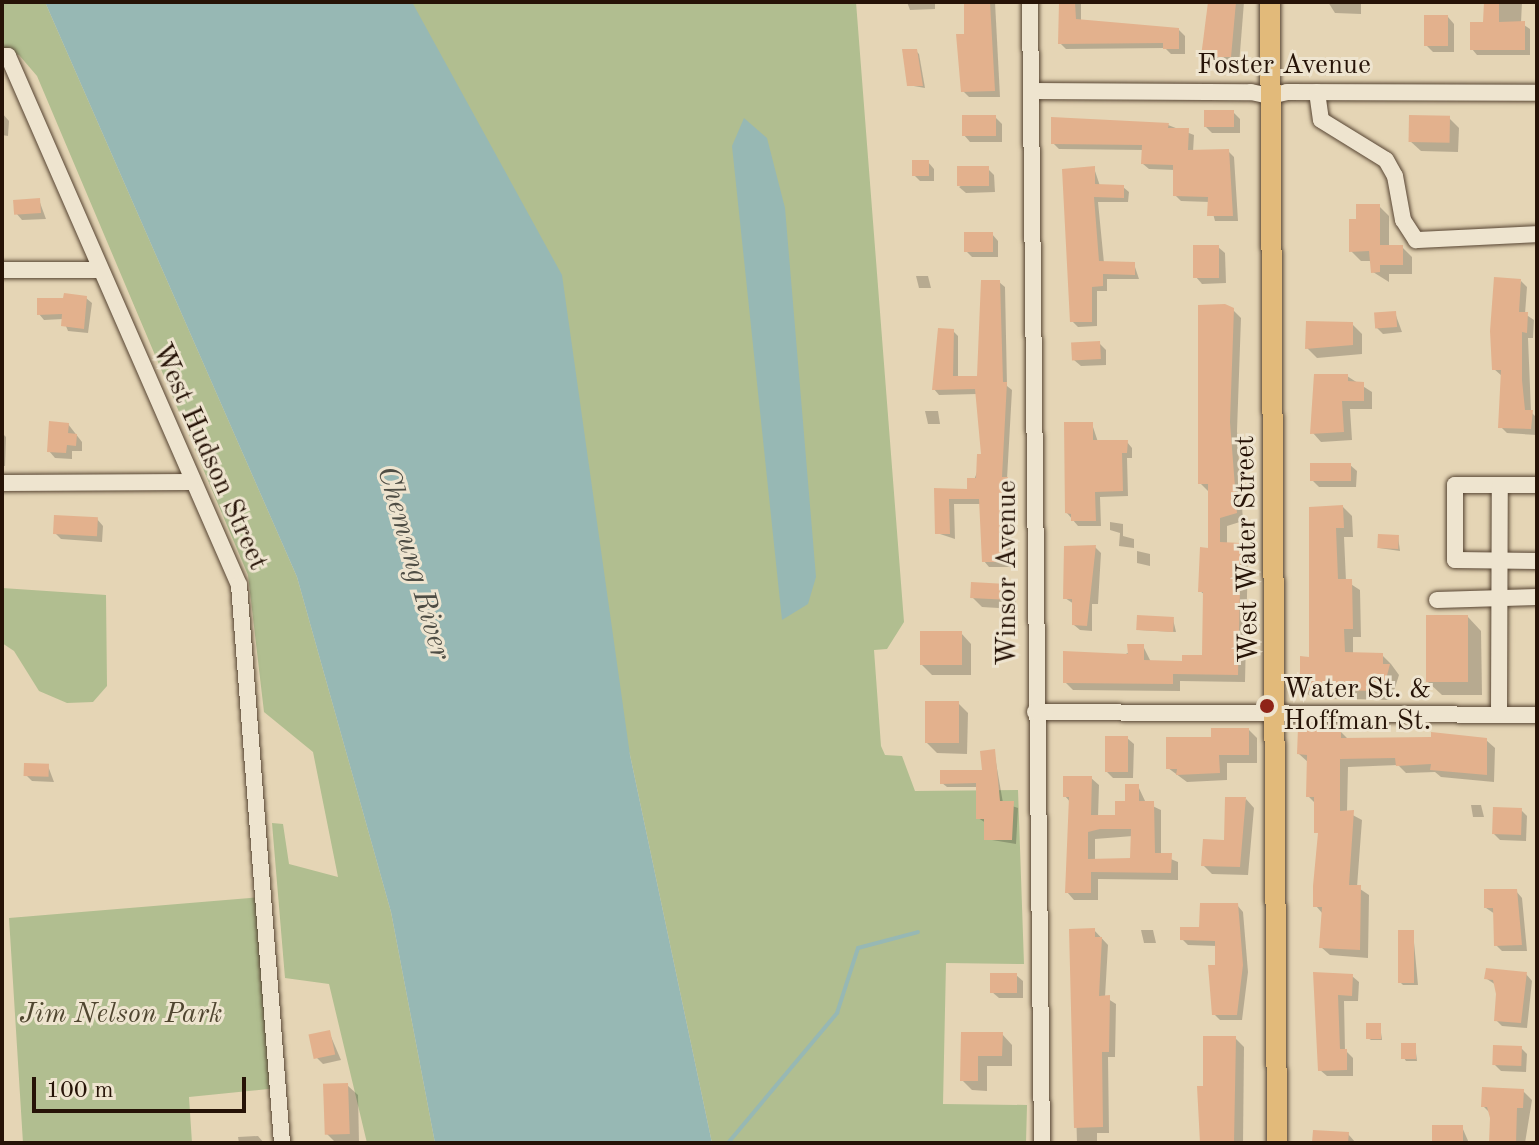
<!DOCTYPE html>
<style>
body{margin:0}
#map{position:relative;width:1539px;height:1145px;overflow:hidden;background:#e5d5b5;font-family:"Old Standard TT",serif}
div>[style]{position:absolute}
.green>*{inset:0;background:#b1be90}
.water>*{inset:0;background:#97b8b4}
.shadow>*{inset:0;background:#0003}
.stream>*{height:4px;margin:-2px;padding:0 2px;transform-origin:2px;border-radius:2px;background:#97b8b4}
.building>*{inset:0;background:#e3b18d;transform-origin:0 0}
.roads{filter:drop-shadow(0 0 2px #564432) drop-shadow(0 0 2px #564432)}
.minor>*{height:16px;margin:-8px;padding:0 8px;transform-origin:8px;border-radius:8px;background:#eee4cf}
.major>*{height:20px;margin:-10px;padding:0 10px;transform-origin:10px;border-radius:10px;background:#e2ba7a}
.dots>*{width:22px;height:22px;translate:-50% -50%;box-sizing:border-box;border:4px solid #eee4cf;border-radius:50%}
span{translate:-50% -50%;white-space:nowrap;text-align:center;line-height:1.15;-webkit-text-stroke:6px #eee4cf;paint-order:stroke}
.street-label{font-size:28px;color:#261307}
.poi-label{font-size:28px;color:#261307}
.left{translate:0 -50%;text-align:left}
.park-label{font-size:28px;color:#504630;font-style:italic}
.water-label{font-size:30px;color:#4e4d44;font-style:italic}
.frame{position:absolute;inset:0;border:4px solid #261307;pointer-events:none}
.scale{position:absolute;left:32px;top:1077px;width:214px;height:36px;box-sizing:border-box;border:4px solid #261307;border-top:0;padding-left:10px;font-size:24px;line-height:28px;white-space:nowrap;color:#261307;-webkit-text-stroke:6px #eee4cf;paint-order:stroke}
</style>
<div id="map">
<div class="green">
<div style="clip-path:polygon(2px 2px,45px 2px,297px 577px,391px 912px,435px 1143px,367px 1143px,329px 984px,285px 978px,272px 823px,283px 824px,289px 864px,338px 877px,313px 752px,264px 712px,248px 575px,37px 76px,19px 55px,2px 49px)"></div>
<div style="clip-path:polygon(412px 2px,856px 2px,904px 622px,887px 649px,874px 650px,881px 746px,885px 755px,902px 756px,915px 791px,1018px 790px,1024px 964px,946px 963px,943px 1104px,1027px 1105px,1026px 1143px,712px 1143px,630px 755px)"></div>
<div style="clip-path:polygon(2px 588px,106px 595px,107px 686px,93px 702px,67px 703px,39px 691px,14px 651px,2px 643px)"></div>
<div style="clip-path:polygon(261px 897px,278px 1088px,189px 1097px,192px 1143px,23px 1143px,9px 918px)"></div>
</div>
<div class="water">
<div style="clip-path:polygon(45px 2px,412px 2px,562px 275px,630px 755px,712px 1143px,435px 1143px,391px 912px,297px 577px)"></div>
<div style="clip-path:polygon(744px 118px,767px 138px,785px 208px,816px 577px,808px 604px,782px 620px,732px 146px)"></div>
</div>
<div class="shadow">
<div style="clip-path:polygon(907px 2px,935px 2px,935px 9px,910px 10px)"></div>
<div style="clip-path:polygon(968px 2px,995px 2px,1000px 97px,969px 97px,963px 91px)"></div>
<div style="clip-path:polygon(1061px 2px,1081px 2px,1081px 21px,1178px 29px,1185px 36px,1185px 54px,1171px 54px,1165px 48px,1066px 49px,1060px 43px)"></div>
<div style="clip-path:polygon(1210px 2px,1244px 2px,1239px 65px,1212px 65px,1203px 56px)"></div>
<div style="clip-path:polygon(1328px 2px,1361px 2px,1361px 14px,1335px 13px)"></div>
<div style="clip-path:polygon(1486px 2px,1522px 2px,1521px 23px,1530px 29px,1530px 55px,1477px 55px,1472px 49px,1485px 24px)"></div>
<div style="clip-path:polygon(1448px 17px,1454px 24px,1454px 52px,1433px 52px,1426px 45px)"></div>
<div style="clip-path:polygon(916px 51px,919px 54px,925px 88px,908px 85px)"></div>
<div style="clip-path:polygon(1233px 112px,1240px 119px,1240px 133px,1212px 133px,1205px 126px)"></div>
<div style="clip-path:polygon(2px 113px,9px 121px,8px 136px,2px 135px)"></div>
<div style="clip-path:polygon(995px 117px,1002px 124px,1002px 142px,970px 142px,964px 135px)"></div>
<div style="clip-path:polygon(1449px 118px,1459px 128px,1458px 152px,1421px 151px,1410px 141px)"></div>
<div style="clip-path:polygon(1168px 125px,1194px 135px,1193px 152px,1228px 151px,1234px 157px,1238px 221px,1215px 221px,1210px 202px,1181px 201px,1175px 195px,1175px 170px,1149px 169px,1143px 164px,1144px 150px,1059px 149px,1053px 143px)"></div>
<div style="clip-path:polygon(928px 162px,934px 169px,934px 181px,920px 181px,914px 175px)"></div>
<div style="clip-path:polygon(1094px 168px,1100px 186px,1123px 187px,1129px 192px,1128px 202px,1098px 202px,1104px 263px,1134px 264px,1139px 279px,1107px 279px,1107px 291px,1097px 291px,1097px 326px,1078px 327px,1072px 321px)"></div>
<div style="clip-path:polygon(988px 169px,994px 175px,995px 192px,966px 193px,959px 187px)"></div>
<div style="clip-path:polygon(39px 200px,46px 219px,22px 220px,16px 213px)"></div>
<div style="clip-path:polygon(1379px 206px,1389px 216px,1389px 247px,1402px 247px,1412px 257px,1412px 274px,1389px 274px,1389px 282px,1373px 272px,1372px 261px,1361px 261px,1351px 251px,1358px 221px)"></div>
<div style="clip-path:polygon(992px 234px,998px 241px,998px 257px,972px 257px,966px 251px)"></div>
<div style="clip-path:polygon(1218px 247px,1225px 253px,1226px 283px,1202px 284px,1196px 277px)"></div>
<div style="clip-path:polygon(916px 276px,928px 276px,931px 288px,919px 288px)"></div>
<div style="clip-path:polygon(1521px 281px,1527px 287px,1525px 314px,1534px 320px,1533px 338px,1528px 338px,1531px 412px,1537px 418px,1537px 435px,1507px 433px,1501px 427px,1502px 376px,1494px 369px)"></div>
<div style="clip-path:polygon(999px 282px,1005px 287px,1007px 386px,1012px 390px,1007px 479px,1013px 485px,1012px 567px,989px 567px,984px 561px,981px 504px,954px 504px,955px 539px,937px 533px,936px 491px,970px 491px,983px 456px,977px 394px,939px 395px,934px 389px,953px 331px,958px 336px,958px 378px,978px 378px)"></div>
<div style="clip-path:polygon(86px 298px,92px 303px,88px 333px,68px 331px,63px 319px,44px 320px,39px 314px)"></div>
<div style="clip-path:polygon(1233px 310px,1241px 318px,1237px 431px,1243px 521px,1227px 526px,1227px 544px,1240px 545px,1248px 553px,1245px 682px,1180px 681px,1180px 691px,1073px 690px,1065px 682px,1143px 646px,1151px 662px,1184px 663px,1204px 657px,1205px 595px,1200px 591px,1210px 550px,1208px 491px,1200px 483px)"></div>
<div style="clip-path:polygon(1395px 313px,1402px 332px,1383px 334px,1377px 328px)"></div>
<div style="clip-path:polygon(1352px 324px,1362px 334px,1362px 354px,1317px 358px,1307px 348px)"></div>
<div style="clip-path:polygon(1099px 343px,1106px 350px,1106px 365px,1081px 366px,1074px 360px)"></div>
<div style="clip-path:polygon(1347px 376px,1372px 392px,1372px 409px,1350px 409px,1352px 440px,1321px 442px,1313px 433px)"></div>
<div style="clip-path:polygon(925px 411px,938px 411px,940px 424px,928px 424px)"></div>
<div style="clip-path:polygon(68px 424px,82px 442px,82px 451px,72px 451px,72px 459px,55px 458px,49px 451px)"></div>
<div style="clip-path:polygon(1092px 424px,1098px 442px,1127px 442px,1132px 448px,1132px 458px,1127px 458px,1128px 496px,1100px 497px,1101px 526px,1078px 526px,1067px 513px)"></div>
<div style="clip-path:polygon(2px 433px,6px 437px,5px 466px,2px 466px)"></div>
<div style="clip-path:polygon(1350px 465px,1357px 471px,1356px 487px,1319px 487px,1312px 480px)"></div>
<div style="clip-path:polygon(1343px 507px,1352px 516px,1353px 537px,1344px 537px,1346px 581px,1360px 590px,1361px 637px,1353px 637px,1353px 654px,1382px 655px,1391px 664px,1399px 675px,1391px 700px,1312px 698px,1302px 689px,1312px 659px,1311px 508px)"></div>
<div style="clip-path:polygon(97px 519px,103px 526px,102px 542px,61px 539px,55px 533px)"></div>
<div style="clip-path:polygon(1110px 522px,1123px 524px,1123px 536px,1134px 539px,1134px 548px,1119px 546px,1120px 533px,1110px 530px)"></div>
<div style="clip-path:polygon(1398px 537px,1400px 551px,1379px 548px)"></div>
<div style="clip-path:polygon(1095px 547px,1101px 553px,1098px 604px,1092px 604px,1092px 631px,1080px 630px,1074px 625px,1074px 604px,1065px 598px)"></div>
<div style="clip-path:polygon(1137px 551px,1150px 554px,1150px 566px,1137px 563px)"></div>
<div style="clip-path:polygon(1006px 586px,1016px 596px,1015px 609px,982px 607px,972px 597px)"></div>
<div style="clip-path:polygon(1468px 617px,1481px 631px,1482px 695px,1442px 695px,1428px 682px)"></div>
<div style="clip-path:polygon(1173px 619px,1176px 632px,1139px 630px)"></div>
<div style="clip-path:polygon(961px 633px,971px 644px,971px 675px,932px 675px,922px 665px)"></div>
<div style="clip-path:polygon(958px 703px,968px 713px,967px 754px,937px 753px,927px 743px)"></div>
<div style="clip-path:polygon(1249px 730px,1257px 738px,1257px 763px,1227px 763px,1227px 780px,1187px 782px,1168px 768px,1213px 739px)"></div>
<div style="clip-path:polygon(1340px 731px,1349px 740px,1486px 740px,1495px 748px,1494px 782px,1441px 777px,1435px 772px,1406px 773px,1398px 765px,1348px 767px,1347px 812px,1362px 820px,1357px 887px,1369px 895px,1368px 958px,1330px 955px,1321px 947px,1323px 914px,1316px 906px,1320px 837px,1316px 804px,1308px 796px,1309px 763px,1299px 754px)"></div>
<div style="clip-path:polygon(1127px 738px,1134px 744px,1133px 778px,1113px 778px,1106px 771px)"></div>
<div style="clip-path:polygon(994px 751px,1003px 803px,1018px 808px,1016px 844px,986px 839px,986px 823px,978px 818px,978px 787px,947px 787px,942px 783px,984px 772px)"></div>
<div style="clip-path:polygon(48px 766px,54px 782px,32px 781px,26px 775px)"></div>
<div style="clip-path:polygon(evenodd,1091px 778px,1099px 785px,1098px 817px,1117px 817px,1138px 786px,1146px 803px,1161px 810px,1161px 855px,1178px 862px,1178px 880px,1098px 879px,1098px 900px,1074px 900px,1067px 892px,1071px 803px,1065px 796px,1091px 778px,1133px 836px,1132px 860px,1095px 861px,1095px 839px,1133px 836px)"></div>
<div style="clip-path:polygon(1246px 799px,1254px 808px,1248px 875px,1212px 874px,1203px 865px,1226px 842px)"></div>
<div style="clip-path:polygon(1471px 805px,1481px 805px,1484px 817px,1473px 817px)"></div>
<div style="clip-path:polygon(1521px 810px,1527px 816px,1526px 841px,1500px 840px,1494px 834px)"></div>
<div style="clip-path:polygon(1516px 891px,1522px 898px,1527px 951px,1502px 951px,1496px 945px,1495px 914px,1486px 908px)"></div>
<div style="clip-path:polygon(1237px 905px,1243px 912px,1248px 972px,1242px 1020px,1220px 1020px,1214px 1014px,1217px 946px,1188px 945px,1182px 939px)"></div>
<div style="clip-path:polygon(1094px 930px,1108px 945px,1105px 997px,1116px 1004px,1115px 1057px,1108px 1057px,1109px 1133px,1097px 1133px,1097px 1143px,1077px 1143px,1071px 931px)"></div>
<div style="clip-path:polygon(1141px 930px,1153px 930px,1156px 943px,1144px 943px)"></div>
<div style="clip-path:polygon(1413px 932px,1418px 985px,1403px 985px,1401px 983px)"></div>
<div style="clip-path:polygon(1315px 974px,1352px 976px,1359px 982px,1358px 1001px,1344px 1001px,1345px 1050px,1353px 1058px,1353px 1076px,1327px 1076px,1320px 1070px)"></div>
<div style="clip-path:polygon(1526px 974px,1532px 981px,1527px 1028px,1502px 1026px,1496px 1020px,1496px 985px,1487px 979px)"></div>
<div style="clip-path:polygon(1016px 975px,1023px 981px,1023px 998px,999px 998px,992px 992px)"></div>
<div style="clip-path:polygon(1380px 1025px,1382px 1040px,1371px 1040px,1368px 1038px)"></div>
<div style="clip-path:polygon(329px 1032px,341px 1060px,323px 1064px,317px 1058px)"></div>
<div style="clip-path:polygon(963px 1034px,1002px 1034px,1012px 1045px,1012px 1066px,987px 1066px,987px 1091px,972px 1090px,962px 1080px)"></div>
<div style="clip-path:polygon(1205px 1038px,1235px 1038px,1244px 1047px,1243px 1143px,1201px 1143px)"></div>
<div style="clip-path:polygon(1415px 1045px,1417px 1061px,1406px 1061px,1404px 1058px)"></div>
<div style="clip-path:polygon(1521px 1048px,1527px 1054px,1526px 1072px,1501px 1071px,1494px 1064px)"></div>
<div style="clip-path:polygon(347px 1085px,358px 1095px,359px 1143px,336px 1143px,327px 1134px)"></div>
<div style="clip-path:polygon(1523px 1091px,1532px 1100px,1525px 1143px,1492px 1143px,1491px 1114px,1483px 1106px)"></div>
<div style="clip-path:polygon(1462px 1127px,1469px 1143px,1435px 1141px)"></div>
<div style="clip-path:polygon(1348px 1134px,1356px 1143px,1316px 1143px)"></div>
<div style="clip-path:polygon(258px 1136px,264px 1143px,239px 1143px,238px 1137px)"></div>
</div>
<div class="stream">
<div style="left:728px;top:1143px;width:170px;rotate:-50deg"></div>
<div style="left:837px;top:1013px;width:68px;rotate:-72.1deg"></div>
<div style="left:858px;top:948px;width:62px;rotate:-14.9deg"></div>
</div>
<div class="building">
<div style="clip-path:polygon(964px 2px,990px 2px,995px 91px,961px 92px,956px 34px,964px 34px)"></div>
<div style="clip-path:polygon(1059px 2px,1075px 2px,1076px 19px,1179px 28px,1179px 49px,1163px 49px,1163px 43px,1058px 44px)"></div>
<div style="clip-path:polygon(1208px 2px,1236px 2px,1231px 57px,1201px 57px)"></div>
<div style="clip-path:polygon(1484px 2px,1499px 2px,1499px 22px,1525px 21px,1525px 50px,1470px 50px,1470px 22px,1483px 22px)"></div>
<div style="left:1424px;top:15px;width:24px;height:31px"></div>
<div style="clip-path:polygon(902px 49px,917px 49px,923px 86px,907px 86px)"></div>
<div style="left:1204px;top:110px;width:30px;height:17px"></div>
<div style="left:962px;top:115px;width:34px;height:21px"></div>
<div style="left:1409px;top:115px;width:41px;height:27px;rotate:1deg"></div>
<div style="clip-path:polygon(1051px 117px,1169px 123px,1168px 128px,1189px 128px,1188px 150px,1229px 149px,1233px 216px,1207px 216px,1208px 197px,1173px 196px,1173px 165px,1141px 164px,1142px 145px,1051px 144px)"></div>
<div style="left:912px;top:160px;width:17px;height:16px"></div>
<div style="left:989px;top:166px;width:20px;height:32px;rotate:90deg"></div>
<div style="clip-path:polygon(1095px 166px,1095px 184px,1124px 185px,1124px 198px,1094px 197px,1099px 261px,1135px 262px,1135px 275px,1103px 274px,1103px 286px,1092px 287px,1092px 322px,1070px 322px,1062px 169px)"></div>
<div style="left:40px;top:198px;width:15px;height:27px;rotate:86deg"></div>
<div style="clip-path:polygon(1356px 204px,1380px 204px,1380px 245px,1403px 245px,1403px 265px,1380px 265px,1380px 272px,1371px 273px,1369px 251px,1349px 252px,1349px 219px,1356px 219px)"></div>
<div style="left:964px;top:232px;width:29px;height:20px"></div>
<div style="left:1193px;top:245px;width:26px;height:33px"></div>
<div style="clip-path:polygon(1494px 277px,1521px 279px,1519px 312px,1528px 312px,1527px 333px,1522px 332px,1522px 380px,1525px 410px,1533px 410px,1531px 429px,1498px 428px,1501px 370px,1492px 370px,1490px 331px)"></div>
<div style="clip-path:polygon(981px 280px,1000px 280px,1003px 382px,1007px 382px,1002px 477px,1008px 477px,1007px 562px,982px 562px,979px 499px,949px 499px,950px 534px,935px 534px,934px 488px,967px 489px,967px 478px,976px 478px,977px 454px,981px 454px,975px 389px,932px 390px,938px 328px,954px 329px,953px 376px,977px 376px)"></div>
<div style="clip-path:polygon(64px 293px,87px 296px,84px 329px,61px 326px,62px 314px,37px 315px,37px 298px,63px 298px)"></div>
<div style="clip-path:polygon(1225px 304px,1234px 308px,1230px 422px,1237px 513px,1220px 518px,1220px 542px,1241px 543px,1238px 675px,1173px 674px,1173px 684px,1063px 683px,1063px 651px,1128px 654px,1127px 644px,1144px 644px,1144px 660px,1182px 661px,1182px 655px,1202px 655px,1203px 592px,1198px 592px,1200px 547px,1208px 548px,1208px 484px,1198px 484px,1198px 305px)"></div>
<div style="left:1396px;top:311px;width:16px;height:22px;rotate:86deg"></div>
<div style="clip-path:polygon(1306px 321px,1353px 322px,1353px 345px,1305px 349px)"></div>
<div style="left:1100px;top:341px;width:18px;height:29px;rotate:87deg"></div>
<div style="clip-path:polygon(1314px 374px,1348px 374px,1348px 381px,1364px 382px,1364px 401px,1342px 401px,1344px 432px,1310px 434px)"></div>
<div style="clip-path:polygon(49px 421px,69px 423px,68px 433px,77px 434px,76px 446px,67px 445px,66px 453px,47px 452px)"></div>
<div style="clip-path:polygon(1064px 422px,1093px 422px,1093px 440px,1128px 440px,1127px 453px,1122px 453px,1123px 491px,1095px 492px,1096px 521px,1071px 521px,1071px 514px,1065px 513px)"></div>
<div style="left:1310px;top:463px;width:41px;height:18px"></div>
<div style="clip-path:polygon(1343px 505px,1344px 528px,1336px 528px,1338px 579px,1352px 579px,1353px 629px,1344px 629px,1345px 652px,1383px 653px,1383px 664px,1390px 664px,1383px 691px,1300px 690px,1300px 656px,1309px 657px,1309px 507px)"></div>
<div style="left:54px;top:515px;width:44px;height:19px;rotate:3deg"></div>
<div style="left:1378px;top:534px;width:21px;height:14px;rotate:3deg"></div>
<div style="clip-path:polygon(1096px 545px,1087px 626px,1072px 625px,1072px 599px,1063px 599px,1064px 546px)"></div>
<div style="left:971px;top:582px;width:36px;height:16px;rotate:3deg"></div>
<div style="left:1137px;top:615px;width:37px;height:15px;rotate:3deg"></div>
<div style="left:1468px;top:615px;width:67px;height:42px;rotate:90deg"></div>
<div style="left:962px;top:631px;width:34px;height:42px;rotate:90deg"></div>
<div style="left:925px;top:701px;width:34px;height:42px"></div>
<div style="clip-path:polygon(1211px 728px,1249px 728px,1249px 755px,1219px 755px,1220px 773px,1176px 775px,1177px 769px,1166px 769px,1166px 737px,1211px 737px)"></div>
<div style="clip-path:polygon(1298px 728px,1341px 729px,1341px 738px,1431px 737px,1431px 732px,1487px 738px,1487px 775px,1430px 770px,1431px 764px,1396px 766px,1395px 758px,1340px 759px,1340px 811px,1354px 810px,1349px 885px,1361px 885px,1360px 950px,1319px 948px,1322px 907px,1313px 907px,1313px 886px,1318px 833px,1314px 833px,1314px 797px,1306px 797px,1307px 755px,1297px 754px)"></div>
<div style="left:1105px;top:736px;width:23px;height:36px"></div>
<div style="clip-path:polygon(995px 749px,1000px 801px,1014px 801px,1012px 840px,984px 840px,984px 819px,976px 819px,976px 783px,940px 784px,940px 770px,982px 770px,980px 751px)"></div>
<div style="left:24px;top:763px;width:25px;height:13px;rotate:2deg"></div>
<div style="clip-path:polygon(evenodd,1063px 776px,1092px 776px,1091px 815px,1115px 815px,1115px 801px,1125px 801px,1125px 784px,1139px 784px,1139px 801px,1154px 801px,1155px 853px,1172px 853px,1171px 873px,1091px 872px,1091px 893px,1065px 893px,1069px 797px,1063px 797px,1063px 776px,1100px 829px,1131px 829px,1130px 858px,1088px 859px,1088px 832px,1100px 829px)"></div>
<div style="clip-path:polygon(1225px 797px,1246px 797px,1240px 867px,1201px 866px,1203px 839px,1224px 840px)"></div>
<div style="left:1493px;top:807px;width:29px;height:27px;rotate:2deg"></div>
<div style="clip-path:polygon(1484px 889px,1517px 889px,1522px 945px,1494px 946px,1493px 908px,1484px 908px)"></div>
<div style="clip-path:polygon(1200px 903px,1238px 903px,1243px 965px,1237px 1015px,1212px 1015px,1208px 965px,1215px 965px,1215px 941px,1180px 940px,1180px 927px,1199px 927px)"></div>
<div style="clip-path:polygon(1095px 928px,1095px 937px,1102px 937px,1099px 996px,1110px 995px,1109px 1052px,1102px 1052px,1103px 1127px,1074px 1128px,1069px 929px)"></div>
<div style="left:1398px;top:930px;width:16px;height:53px"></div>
<div style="clip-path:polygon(1486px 968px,1527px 972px,1521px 1023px,1494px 1021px,1496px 994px,1493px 980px,1484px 979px)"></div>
<div style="clip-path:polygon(1313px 972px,1353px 974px,1352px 996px,1338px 995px,1340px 1049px,1347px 1049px,1347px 1070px,1318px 1071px)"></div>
<div style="left:990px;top:973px;width:27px;height:20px"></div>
<div style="left:1366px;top:1023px;width:15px;height:16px"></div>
<div style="left:330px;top:1030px;width:25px;height:22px;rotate:78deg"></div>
<div style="clip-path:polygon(961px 1032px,1003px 1032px,1002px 1056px,978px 1056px,978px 1081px,960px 1081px)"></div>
<div style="clip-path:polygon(1203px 1036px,1236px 1036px,1234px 1143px,1200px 1143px,1197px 1086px,1203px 1086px)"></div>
<div style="left:1416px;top:1043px;width:16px;height:15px;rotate:90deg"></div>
<div style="left:1493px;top:1045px;width:29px;height:20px;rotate:2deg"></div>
<div style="left:348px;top:1083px;width:51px;height:25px;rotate:88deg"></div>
<div style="clip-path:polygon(1482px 1087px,1524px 1089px,1523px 1108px,1517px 1108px,1516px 1143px,1489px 1143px,1490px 1118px,1487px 1107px,1481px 1107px)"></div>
<div style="left:1432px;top:1125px;width:31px;height:17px"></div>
<div style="clip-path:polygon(1313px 1130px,1349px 1132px,1348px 1143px,1312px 1143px)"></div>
</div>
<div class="roads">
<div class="minor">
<div style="left:1030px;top:2px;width:1141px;rotate:89.4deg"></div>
<div style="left:2px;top:56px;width:6px"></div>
<div style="left:8px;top:56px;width:577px;rotate:66.41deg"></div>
<div style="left:239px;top:585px;width:560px;rotate:85.59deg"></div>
<div style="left:1031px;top:91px;width:220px;rotate:0.3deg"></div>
<div style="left:1251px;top:92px;width:19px;rotate:12deg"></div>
<div style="left:1270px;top:96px;width:17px;rotate:-13deg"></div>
<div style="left:1287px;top:92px;width:250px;rotate:0.2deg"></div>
<div style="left:1317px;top:92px;width:28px;rotate:82deg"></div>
<div style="left:1321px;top:120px;width:76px;rotate:31.6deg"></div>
<div style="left:1386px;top:160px;width:18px;rotate:61deg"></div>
<div style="left:1395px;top:176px;width:45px;rotate:79.7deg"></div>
<div style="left:1403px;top:220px;width:24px;rotate:57deg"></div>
<div style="left:1416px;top:240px;width:121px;rotate:-2.8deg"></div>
<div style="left:2px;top:270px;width:97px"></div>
<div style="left:2px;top:483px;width:188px;rotate:-0.3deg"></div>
<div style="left:1500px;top:485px;width:45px;rotate:180deg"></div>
<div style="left:1455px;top:485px;width:75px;rotate:90deg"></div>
<div style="left:1455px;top:560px;width:82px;rotate:0.7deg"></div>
<div style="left:1437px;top:600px;width:100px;rotate:-1.7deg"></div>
<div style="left:1035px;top:712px;width:502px;rotate:0.34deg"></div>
<div style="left:1499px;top:715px;width:230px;rotate:-89.8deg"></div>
<div style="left:1500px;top:485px;width:37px"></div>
</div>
<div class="major">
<div style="left:1270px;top:2px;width:1141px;rotate:89.65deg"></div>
</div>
</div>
<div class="dots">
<div style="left:1267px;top:706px;background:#8f2418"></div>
</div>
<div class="street-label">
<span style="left:1284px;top:66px">Foster Avenue</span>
<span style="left:209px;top:457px;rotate:66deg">West Hudson Street</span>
<span style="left:1248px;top:549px;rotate:-91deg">West Water Street</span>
<span style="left:1008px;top:573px;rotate:-90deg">Winsor Avenue</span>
</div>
<div class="poi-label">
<span class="left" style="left:1283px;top:706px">Water St. &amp;<br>Hoffman St.</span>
</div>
<div class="park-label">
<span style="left:121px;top:1015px">Jim Nelson Park</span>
</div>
<div class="water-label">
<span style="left:413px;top:563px;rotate:74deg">Chemung River</span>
</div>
<div class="frame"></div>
<div class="scale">100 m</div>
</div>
